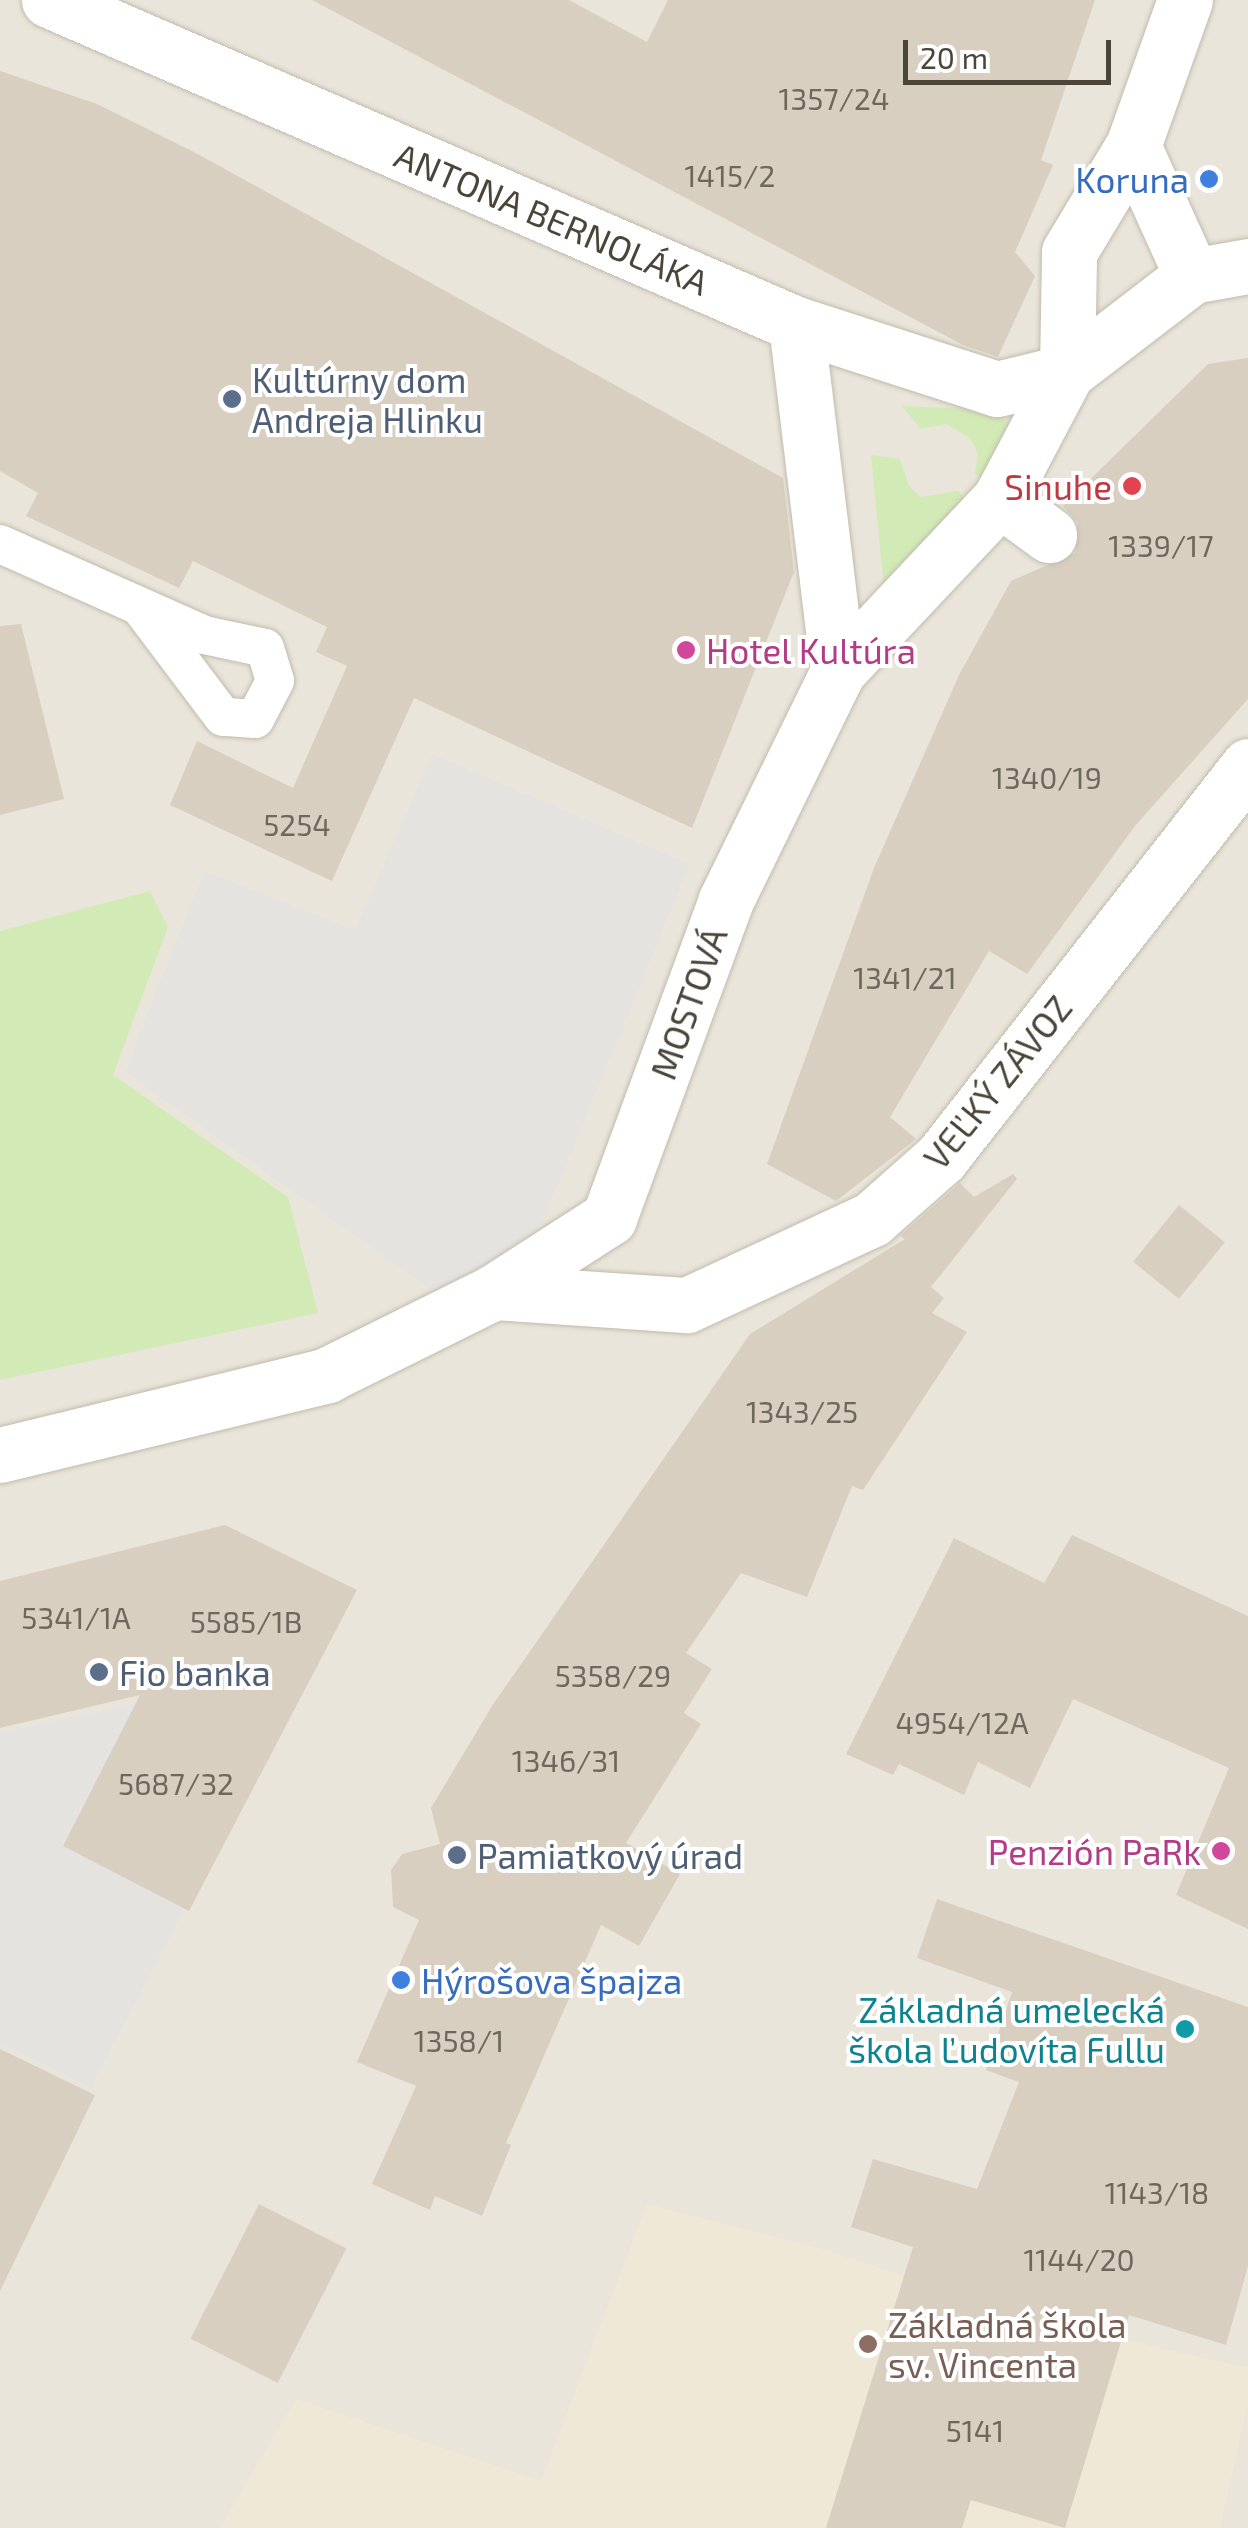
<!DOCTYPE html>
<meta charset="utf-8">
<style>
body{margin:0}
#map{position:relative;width:1248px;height:2528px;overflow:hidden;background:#f6f3ec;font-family:"Exo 2",sans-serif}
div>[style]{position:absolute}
.residential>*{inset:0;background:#eae5da;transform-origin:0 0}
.education>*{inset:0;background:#efe8d6}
.green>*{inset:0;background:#d2eab5}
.parking>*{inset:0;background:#e5e3e0}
.building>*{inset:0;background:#d8cfc1;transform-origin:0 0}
.roads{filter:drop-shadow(0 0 2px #c2bbae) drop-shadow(0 0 2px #c2bbae)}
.lane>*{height:38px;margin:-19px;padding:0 19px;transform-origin:19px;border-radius:19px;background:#fff}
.street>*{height:55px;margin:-27.5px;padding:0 27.5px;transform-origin:27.5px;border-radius:27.5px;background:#fff}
.dots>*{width:28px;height:28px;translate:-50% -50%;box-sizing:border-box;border:5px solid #fff;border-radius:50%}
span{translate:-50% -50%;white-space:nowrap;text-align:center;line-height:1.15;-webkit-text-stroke:8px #fff;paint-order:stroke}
.number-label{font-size:30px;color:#6e675b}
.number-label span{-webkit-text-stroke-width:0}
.shop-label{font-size:35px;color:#366cbe}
.right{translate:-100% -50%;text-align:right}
.left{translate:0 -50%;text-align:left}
.street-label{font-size:35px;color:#4b4439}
.service-label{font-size:35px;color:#4e5e75}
.health-label{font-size:35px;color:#be3a42}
.hotel-label{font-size:35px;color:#b23c85}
.culture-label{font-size:35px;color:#0d838f}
.education-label{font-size:35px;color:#785e54}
.scale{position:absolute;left:903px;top:40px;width:208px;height:45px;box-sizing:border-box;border:5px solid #4b4439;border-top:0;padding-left:12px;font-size:30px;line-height:35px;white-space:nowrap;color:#4b4439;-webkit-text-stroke:8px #fff;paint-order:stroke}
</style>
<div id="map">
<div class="residential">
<div style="left:0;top:0;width:1248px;height:2528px"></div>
</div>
<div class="education">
<div style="clip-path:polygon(647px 2204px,822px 2249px,1038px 2320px,1248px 2368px,1248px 2402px,1220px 2528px,220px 2528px,296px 2399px,541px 2481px)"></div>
</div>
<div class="green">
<div style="clip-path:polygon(902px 406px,996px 410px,1016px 433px,986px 484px,975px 473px,978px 454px,970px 438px,946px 424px,921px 429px)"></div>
<div style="clip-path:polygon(871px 455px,900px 459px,909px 486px,921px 497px,958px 491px,971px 502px,886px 609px)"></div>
<div style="clip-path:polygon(150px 891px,168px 927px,113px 1075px,288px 1197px,318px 1313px,0 1380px,0 931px)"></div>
</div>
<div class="parking">
<div style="clip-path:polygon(432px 754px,690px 864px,542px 1223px,443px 1298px,125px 1072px,204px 871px,355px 930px)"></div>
<div style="clip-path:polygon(168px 1697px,202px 1876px,91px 2087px,0 2043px,0 1732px)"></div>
</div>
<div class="building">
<div style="clip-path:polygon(312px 0,569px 0,647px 42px,668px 0,1095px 0,1041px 160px,1053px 165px,1015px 252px,1035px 276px,998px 357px,963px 345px)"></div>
<div style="clip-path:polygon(0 71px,97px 104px,196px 153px,783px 478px,794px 572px,692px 828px,414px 698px,332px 881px,170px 805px,197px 741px,293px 788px,347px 666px,316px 652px,327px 627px,193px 561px,179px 588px,26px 516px,38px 493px,0 471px)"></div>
<div style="clip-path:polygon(1248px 358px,1248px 699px,1135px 826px,1027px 974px,989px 951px,890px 1117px,916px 1139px,836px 1201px,767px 1164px,874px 868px,959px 675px,1011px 581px,1075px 553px,1078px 523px,1063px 506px,1208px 364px)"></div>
<div style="clip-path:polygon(21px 624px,64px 799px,0 815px,0 626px)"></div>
<div style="clip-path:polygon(1013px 1174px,1017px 1179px,931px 1287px,944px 1298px,932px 1313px,967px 1332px,863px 1490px,852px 1486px,807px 1597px,741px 1573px,686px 1653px,712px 1669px,684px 1713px,701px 1724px,626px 1843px,680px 1874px,639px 1946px,601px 1925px,506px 2143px,511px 2145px,482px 2216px,435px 2196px,430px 2210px,372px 2184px,416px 2086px,357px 2062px,419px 1920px,393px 1907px,391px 1870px,402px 1854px,440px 1844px,431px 1808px,492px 1706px,750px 1334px,905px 1239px,900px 1236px,960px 1183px,974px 1197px)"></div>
<div style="left:1179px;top:1205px;width:59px;height:73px;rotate:39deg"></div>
<div style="clip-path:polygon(225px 1525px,357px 1590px,189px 1911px,63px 1846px,140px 1695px,0 1728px,0 1581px)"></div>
<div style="clip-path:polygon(1072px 1535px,1248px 1616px,1248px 1929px,1176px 1895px,1229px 1768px,1073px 1699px,1030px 1788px,978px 1762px,964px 1795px,899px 1764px,893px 1775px,846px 1754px,954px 1538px,1044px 1583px)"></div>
<div style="clip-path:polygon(937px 1899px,1248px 2007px,1248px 2266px,1226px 2345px,1129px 2315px,1065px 2528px,971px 2500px,962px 2528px,826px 2528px,913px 2247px,851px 2227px,873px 2159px,977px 2189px,1019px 2082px,986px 2070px,1012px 1992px,917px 1958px)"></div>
<div style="clip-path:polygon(0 2049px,95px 2095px,0 2291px)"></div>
<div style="left:259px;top:2204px;width:98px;height:151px;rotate:27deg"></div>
</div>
<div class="roads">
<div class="lane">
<div style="left:0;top:544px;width:223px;rotate:24deg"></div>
<div style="left:204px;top:635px;width:62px;rotate:12deg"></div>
<div style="left:265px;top:648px;width:34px;rotate:73deg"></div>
<div style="left:275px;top:681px;width:43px;rotate:117.8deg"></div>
<div style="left:255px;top:719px;width:32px;rotate:-176deg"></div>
<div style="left:223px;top:717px;width:136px;rotate:-127deg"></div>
</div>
<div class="street">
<div style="left:49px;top:0;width:814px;rotate:23.45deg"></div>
<div style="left:796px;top:324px;width:211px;rotate:17.9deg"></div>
<div style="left:997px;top:389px;width:72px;rotate:-13.7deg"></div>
<div style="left:1067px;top:372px;width:158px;rotate:-37.5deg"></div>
<div style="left:1192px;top:276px;width:57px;rotate:-10.1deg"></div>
<div style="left:1133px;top:146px;width:143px;rotate:65.6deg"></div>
<div style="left:796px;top:324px;width:350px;rotate:83.1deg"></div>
<div style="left:1017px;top:468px;width:35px;rotate:119deg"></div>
<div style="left:1000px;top:499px;width:61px;rotate:36.3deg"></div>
<div style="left:494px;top:1292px;width:193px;rotate:3.9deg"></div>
<div style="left:687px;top:1305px;width:204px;rotate:-24.9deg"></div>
<div style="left:872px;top:1219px;width:92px;rotate:-41.5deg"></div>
<div style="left:941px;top:1158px;width:498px;rotate:-51.9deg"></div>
<div style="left:0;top:1455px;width:337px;rotate:-13.7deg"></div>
<div style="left:327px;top:1375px;width:186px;rotate:-26.4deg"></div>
<div style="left:494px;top:1292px;width:137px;rotate:-32.8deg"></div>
<div style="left:609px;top:1218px;width:337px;rotate:-69.8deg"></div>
<div style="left:725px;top:902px;width:257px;rotate:-63.9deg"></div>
<div style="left:838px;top:671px;width:236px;rotate:-46.7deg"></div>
<div style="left:1000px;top:499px;width:144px;rotate:-62.2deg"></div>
<div style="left:1067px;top:372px;width:120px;rotate:-89deg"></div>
<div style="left:1069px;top:252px;width:124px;rotate:-58.9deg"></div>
<div style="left:1133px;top:146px;width:155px;rotate:-70.4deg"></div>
</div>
</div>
<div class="dots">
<div style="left:1209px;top:179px;background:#3f7fe0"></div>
<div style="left:232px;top:399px;background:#5c6f8a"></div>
<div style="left:1132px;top:486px;background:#e0444e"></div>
<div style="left:686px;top:650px;background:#d1479c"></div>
<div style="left:99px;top:1672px;background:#5c6f8a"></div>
<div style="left:1221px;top:1851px;background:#d1479c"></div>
<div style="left:457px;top:1855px;background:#5c6f8a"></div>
<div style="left:401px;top:1980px;background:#3f7fe0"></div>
<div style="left:1185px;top:2029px;background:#0f9aa8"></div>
<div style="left:868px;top:2344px;background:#8d6e63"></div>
</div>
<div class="number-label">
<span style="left:834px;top:98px">1357/24</span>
<span style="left:730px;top:175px">1415/2</span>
<span style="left:1161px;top:545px">1339/17</span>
<span style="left:1047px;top:777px">1340/19</span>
<span style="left:297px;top:824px">5254</span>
<span style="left:905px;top:977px">1341/21</span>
<span style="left:802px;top:1411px">1343/25</span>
<span style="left:76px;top:1617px">5341/1A</span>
<span style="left:246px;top:1621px">5585/1B</span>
<span style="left:613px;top:1675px">5358/29</span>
<span style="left:962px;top:1722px">4954/12A</span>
<span style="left:566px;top:1760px">1346/31</span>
<span style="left:176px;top:1783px">5687/32</span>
<span style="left:459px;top:2040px">1358/1</span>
<span style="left:1157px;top:2192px">1143/18</span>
<span style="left:1079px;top:2259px">1144/20</span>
<span style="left:975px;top:2430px">5141</span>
</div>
<div class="shop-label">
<span class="right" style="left:1189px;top:179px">Koruna</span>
<span class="left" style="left:421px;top:1980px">Hýrošova špajza</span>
</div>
<div class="street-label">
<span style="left:552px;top:218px;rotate:23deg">ANTONA BERNOLÁKA</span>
<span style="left:688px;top:1003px;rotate:-70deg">MOSTOVÁ</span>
<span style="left:997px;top:1082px;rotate:-51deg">VEĽKÝ ZÁVOZ</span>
</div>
<div class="service-label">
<span class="left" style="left:252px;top:399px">Kultúrny dom<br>Andreja Hlinku</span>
<span class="left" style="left:119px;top:1672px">Fio banka</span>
<span class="left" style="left:477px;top:1855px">Pamiatkový úrad</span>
</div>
<div class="health-label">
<span class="right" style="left:1112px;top:486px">Sinuhe</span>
</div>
<div class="hotel-label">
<span class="left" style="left:706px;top:650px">Hotel Kultúra</span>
<span class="right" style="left:1201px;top:1851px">Penzión PaRk</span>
</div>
<div class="culture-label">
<span class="right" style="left:1165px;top:2029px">Základná umelecká<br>škola Ľudovíta Fullu</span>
</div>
<div class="education-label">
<span class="left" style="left:888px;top:2344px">Základná škola<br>sv. Vincenta</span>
</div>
<div class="scale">20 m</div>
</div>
